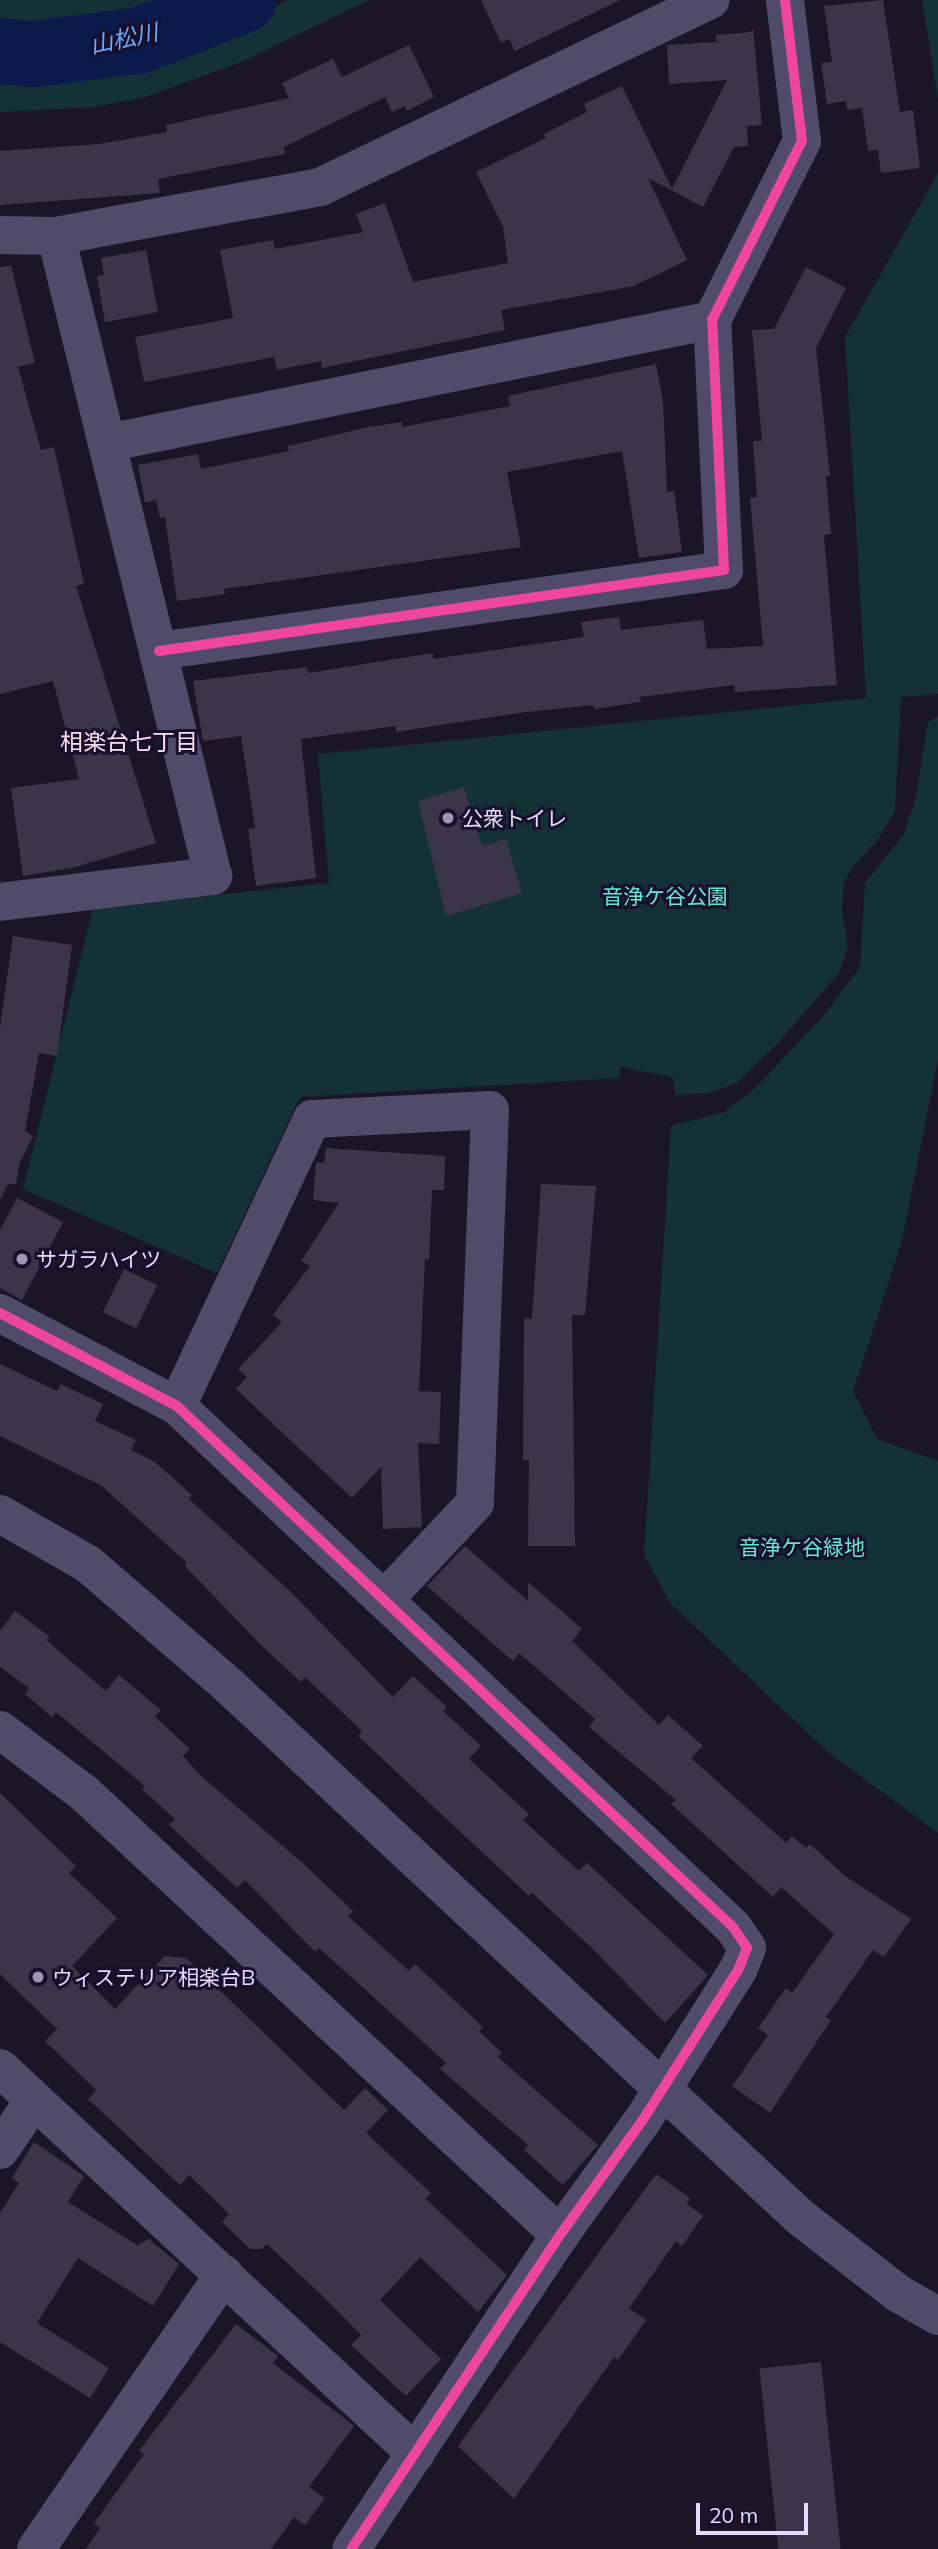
<!DOCTYPE html>
<meta charset="utf-8">
<style>
body{margin:0}
#map{position:relative;width:938px;height:2549px;overflow:hidden;background:#1a1627;font-family:Mulish,"Noto Sans JP",sans-serif}
div>[style]{position:absolute}
.green>*{inset:0;background:#133136}
.river>*{height:66px;margin:-33px;padding:0 33px;transform-origin:33px;border-radius:33px;background:#091a4b}
.building>*{inset:0;background:#3a3548;transform-origin:0 0}
.minor>*{height:38px;margin:-19px;padding:0 19px;transform-origin:19px;border-radius:19px;background:#4f4b68}
.cycleway>*{height:10px;margin:-5px;padding:0 5px;transform-origin:5px;border-radius:5px;background:#ed469a}
.dots>*{width:19px;height:19px;translate:-50% -50%;box-sizing:border-box;border:4px solid #17102d;border-radius:50%}
span{translate:-50% -50%;white-space:nowrap;text-align:center;line-height:1.15;-webkit-text-stroke:6px #17102d;paint-order:stroke}
.poi-label{font-size:21px;color:#e3dcff}
.left{translate:0 -50%;text-align:left}
.park-label{font-size:21px;color:#5ee9d3}
.water-label{font-size:23px;color:#6aacff;font-style:italic}
.neighbourhood-label{font-size:23px;color:#ffdef0}
.scale{position:absolute;left:696px;top:2503px;width:112px;height:32px;box-sizing:border-box;border:4px solid #e3dcff;border-top:0;padding-left:9px;font-size:21px;line-height:24px;white-space:nowrap;color:#e3dcff;-webkit-text-stroke:5px #17102d;paint-order:stroke}
</style>
<div id="map">
<div class="green">
<div style="clip-path:polygon(0 0,195px 0,125px 22px,33px 33px,0 32px)"></div>
<div style="clip-path:polygon(288px 0,369px 0,244px 61px,146px 97px,95px 107px,0 112px,0 72px,85px 69px,134px 61px,228px 30px)"></div>
<div style="clip-path:polygon(922px 0,938px 0,938px 99px)"></div>
<div style="clip-path:polygon(938px 173px,938px 694px,901px 697px,895px 811px,878px 840px,854px 865px,844px 883px,842px 910px,848px 947px,839px 973px,778px 1043px,737px 1083px,709px 1093px,675px 1095px,673px 1077px,620px 1067px,620px 1078px,300px 1097px,217px 1273px,23px 1189px,93px 908px,329px 883px,318px 754px,866px 698px,845px 337px)"></div>
<div style="clip-path:polygon(938px 716px,938px 1059px,902px 1241px,853px 1391px,877px 1439px,938px 1461px,938px 1833px,828px 1752px,671px 1604px,644px 1555px,671px 1126px,725px 1112px,754px 1089px,821px 1019px,860px 967px,865px 883px,904px 834px,916px 797px,928px 722px)"></div>
</div>
<div class="river">
<div style="left:0;top:51px;width:35px;rotate:5deg"></div>
<div style="left:35px;top:54px;width:107px;rotate:-7.5deg"></div>
<div style="left:141px;top:40px;width:110px;rotate:-21.4deg"></div>
</div>
<div class="building">
<div style="clip-path:polygon(481px 0,620px 0,515px 51px,509px 39px,501px 43px)"></div>
<div style="clip-path:polygon(883px 0,900px 112px,913px 110px,920px 168px,881px 173px,878px 150px,868px 151px,862px 108px,847px 110px,846px 101px,827px 104px,821px 63px,832px 62px,824px 6px)"></div>
<div style="clip-path:polygon(753px 28px,762px 125px,747px 126px,748px 146px,734px 147px,703px 207px,648px 178px,687px 260px,634px 286px,501px 310px,505px 330px,322px 368px,321px 361px,277px 370px,274px 357px,144px 382px,135px 337px,233px 318px,220px 250px,273px 240px,275px 249px,363px 232px,356px 214px,385px 203px,413px 282px,508px 263px,503px 227px,476px 172px,546px 138px,544px 134px,587px 112px,584px 104px,622px 86px,672px 189px,727px 80px,669px 84px,667px 45px,717px 42px,716px 35px,751px 32px)"></div>
<div style="clip-path:polygon(409px 45px,434px 97px,407px 111px,405px 106px,392px 112px,385px 97px,284px 147px,285px 154px,158px 179px,160px 193px,0 205px,0 151px,99px 144px,167px 132px,166px 125px,289px 98px,282px 83px,333px 59px,342px 77px)"></div>
<div style="clip-path:polygon(146px 250px,158px 312px,105px 322px,97px 276px,104px 275px,101px 258px)"></div>
<div style="clip-path:polygon(11px 266px,35px 363px,18px 367px,41px 450px,54px 447px,84px 584px,76px 586px,156px 843px,72px 868px,23px 876px,11px 788px,79px 779px,53px 681px,0 694px,0 267px)"></div>
<div style="clip-path:polygon(806px 267px,846px 288px,816px 348px,830px 476px,826px 476px,831px 534px,824px 535px,837px 685px,735px 692px,734px 685px,640px 697px,641px 702px,594px 709px,593px 705px,518px 713px,396px 732px,396px 726px,301px 739px,316px 878px,256px 886px,248px 829px,255px 828px,241px 736px,203px 741px,193px 681px,307px 667px,308px 673px,433px 653px,433px 659px,584px 637px,581px 622px,619px 617px,621px 630px,703px 620px,707px 649px,763px 646px,750px 498px,757px 497px,753px 441px,762px 441px,752px 330px,774px 329px)"></div>
<div style="clip-path:polygon(656px 364px,663px 401px,667px 492px,674px 491px,682px 552px,639px 558px,622px 451px,507px 472px,521px 547px,224px 589px,225px 594px,177px 601px,165px 517px,160px 518px,156px 500px,145px 503px,138px 465px,198px 454px,201px 469px,289px 451px,288px 446px,368px 427px,402px 422px,402px 427px,510px 406px,508px 396px)"></div>
<div style="clip-path:polygon(464px 787px,482px 846px,506px 839px,522px 893px,446px 916px,418px 801px)"></div>
<div style="clip-path:polygon(13px 936px,72px 945px,57px 1056px,39px 1053px,25px 1131px,33px 1136px,20px 1162px,16px 1184px,8px 1184px,0 1200px,0 1027px)"></div>
<div style="clip-path:polygon(326px 1148px,445px 1156px,444px 1190px,432px 1190px,429px 1259px,425px 1259px,419px 1391px,441px 1392px,439px 1444px,418px 1443px,422px 1527px,383px 1529px,381px 1467px,352px 1498px,236px 1389px,247px 1377px,238px 1369px,282px 1322px,273px 1315px,310px 1266px,301px 1261px,339px 1203px,313px 1200px,316px 1162px,324px 1163px)"></div>
<div style="clip-path:polygon(541px 1184px,596px 1186px,585px 1315px,572px 1315px,575px 1546px,528px 1546px,529px 1460px,523px 1460px,524px 1318px,532px 1319px)"></div>
<div style="clip-path:polygon(17px 1198px,63px 1222px,22px 1300px,0 1288px,0 1230px)"></div>
<div style="left:124px;top:1269px;width:37px;height:48px;rotate:26deg"></div>
<div style="clip-path:polygon(0 1364px,57px 1391px,61px 1384px,103px 1404px,95px 1421px,136px 1440px,131px 1450px,155px 1462px,192px 1495px,189px 1499px,292px 1593px,393px 1697px,413px 1676px,447px 1707px,443px 1711px,481px 1746px,469px 1759px,529px 1814px,523px 1820px,579px 1871px,587px 1863px,708px 1975px,665px 2023px,592px 1948px,532px 1893px,529px 1896px,358px 1736px,362px 1731px,305px 1677px,301px 1682px,261px 1645px,185px 1566px,187px 1563px,102px 1486px,0 1436px)"></div>
<div style="clip-path:polygon(465px 1546px,528px 1601px,528px 1582px,582px 1629px,572px 1641px,659px 1725px,668px 1715px,703px 1746px,691px 1758px,786px 1843px,792px 1836px,806px 1848px,810px 1844px,845px 1876px,911px 1919px,884px 1957px,873px 1950px,826px 2017px,831px 2020px,770px 2113px,732px 2086px,768px 2035px,758px 2028px,786px 1988px,792px 1993px,834px 1934px,781px 1887px,773px 1897px,671px 1804px,676px 1800px,589px 1727px,595px 1719px,519px 1653px,513px 1661px,427px 1586px)"></div>
<div style="clip-path:polygon(15px 1611px,50px 1637px,47px 1641px,106px 1691px,119px 1675px,161px 1710px,155px 1717px,190px 1749px,183px 1756px,200px 1775px,305px 1865px,353px 1911px,348px 1916px,409px 1971px,415px 1964px,483px 2027px,479px 2031px,502px 2053px,498px 2057px,598px 2145px,563px 2185px,524px 2150px,528px 2145px,440px 2069px,446px 2063px,400px 2021px,319px 1948px,315px 1952px,245px 1880px,237px 1888px,169px 1825px,175px 1819px,142px 1789px,145px 1786px,56px 1712px,52px 1717px,25px 1694px,29px 1688px,0 1667px,0 1631px)"></div>
<div style="clip-path:polygon(0 1793px,76px 1866px,69px 1873px,117px 1918px,72px 1966px,115px 2009px,165px 1956px,186px 1958px,344px 2110px,365px 2088px,388px 2110px,366px 2133px,431px 2193px,426px 2199px,507px 2275px,478px 2312px,420px 2257px,380px 2300px,441px 2359px,406px 2396px,351px 2345px,361px 2335px,326px 2299px,267px 2244px,262px 2249px,250px 2249px,222px 2222px,229px 2214px,189px 2175px,180px 2185px,88px 2099px,96px 2090px,45px 2041px,57px 2029px,0 1974px)"></div>
<div style="clip-path:polygon(34px 2142px,84px 2176px,68px 2202px,137px 2245px,149px 2239px,179px 2264px,153px 2306px,78px 2258px,37px 2323px,109px 2368px,90px 2398px,0 2342px,0 2213px,19px 2183px,12px 2178px)"></div>
<div style="clip-path:polygon(656px 2174px,690px 2198px,686px 2203px,703px 2216px,682px 2246px,676px 2241px,629px 2308px,646px 2320px,618px 2360px,614px 2357px,514px 2499px,458px 2446px)"></div>
<div style="clip-path:polygon(236px 2324px,278px 2356px,273px 2363px,354px 2426px,309px 2487px,325px 2498px,305px 2525px,294px 2517px,271px 2549px,86px 2549px,100px 2528px,94px 2523px,144px 2454px,139px 2451px)"></div>
<div style="left:821px;top:2362px;width:188px;height:62px;rotate:84deg"></div>
</div>
<div class="minor">
<div style="left:0;top:235px;width:56px;rotate:1deg"></div>
<div style="left:56px;top:236px;width:269px;rotate:-10.5deg"></div>
<div style="left:320px;top:187px;width:433px;rotate:-25.6deg"></div>
<div style="left:107px;top:443px;width:617px;rotate:-11.49deg"></div>
<div style="left:159px;top:651px;width:571px;rotate:-8.16deg"></div>
<div style="left:724px;top:570px;width:250px;rotate:-92.7deg"></div>
<div style="left:712px;top:320px;width:200px;rotate:-63.3deg"></div>
<div style="left:802px;top:141px;width:142px;rotate:-96.9deg"></div>
<div style="left:0;top:902px;width:215px;rotate:-7deg"></div>
<div style="left:213px;top:876px;width:659px;rotate:-103.78deg"></div>
<div style="left:0;top:1313px;width:200px;rotate:27.7deg"></div>
<div style="left:177px;top:1406px;width:762px;rotate:43.14deg"></div>
<div style="left:733px;top:1927px;width:25px;rotate:56deg"></div>
<div style="left:747px;top:1948px;width:24px;rotate:112deg"></div>
<div style="left:738px;top:1970px;width:179px;rotate:122.4deg"></div>
<div style="left:642px;top:2121px;width:140px;rotate:125.7deg"></div>
<div style="left:560px;top:2235px;width:377px;rotate:123.6deg"></div>
<div style="left:177px;top:1406px;width:317px;rotate:-64.8deg"></div>
<div style="left:312px;top:1119px;width:178px;rotate:-2.9deg"></div>
<div style="left:490px;top:1110px;width:393px;rotate:92.2deg"></div>
<div style="left:475px;top:1503px;width:132px;rotate:133.2deg"></div>
<div style="left:0;top:1514px;width:101px;rotate:29.6deg"></div>
<div style="left:88px;top:1564px;width:185px;rotate:40.8deg"></div>
<div style="left:228px;top:1685px;width:781px;rotate:42.92deg"></div>
<div style="left:800px;top:2217px;width:125px;rotate:37.9deg"></div>
<div style="left:899px;top:2294px;width:45px;rotate:29.4deg"></div>
<div style="left:0;top:1730px;width:105px;rotate:36.9deg"></div>
<div style="left:84px;top:1793px;width:650px;rotate:42.88deg"></div>
<div style="left:0;top:2068px;width:567px;rotate:42.86deg"></div>
<div style="left:0;top:2150px;width:60px;rotate:-55.8deg"></div>
<div style="left:36px;top:2549px;width:333px;rotate:-55.6deg"></div>
</div>
<div class="cycleway">
<div style="left:159px;top:651px;width:571px;rotate:-8.16deg"></div>
<div style="left:724px;top:570px;width:250px;rotate:-92.7deg"></div>
<div style="left:712px;top:320px;width:200px;rotate:-63.3deg"></div>
<div style="left:802px;top:141px;width:142px;rotate:-96.9deg"></div>
<div style="left:0;top:1313px;width:200px;rotate:27.7deg"></div>
<div style="left:177px;top:1406px;width:762px;rotate:43.14deg"></div>
<div style="left:733px;top:1927px;width:25px;rotate:56deg"></div>
<div style="left:747px;top:1948px;width:24px;rotate:112deg"></div>
<div style="left:738px;top:1970px;width:179px;rotate:122.4deg"></div>
<div style="left:642px;top:2121px;width:140px;rotate:125.7deg"></div>
<div style="left:560px;top:2235px;width:377px;rotate:123.6deg"></div>
</div>
<div class="dots">
<div style="left:448px;top:818px;background:#9d97b3"></div>
<div style="left:22px;top:1259px;background:#9d97b3"></div>
<div style="left:38px;top:1977px;background:#9d97b3"></div>
</div>
<div class="poi-label">
<span class="left" style="left:462px;top:818px">公衆トイレ</span>
<span class="left" style="left:36px;top:1259px">サガラハイツ</span>
<span class="left" style="left:52px;top:1977px">ウィステリア相楽台B</span>
</div>
<div class="park-label">
<span style="left:665px;top:896px">音浄ケ谷公園</span>
<span style="left:802px;top:1547px">音浄ケ谷緑地</span>
</div>
<div class="water-label">
<span style="left:124px;top:39px;rotate:-12deg">山松川</span>
</div>
<div class="neighbourhood-label">
<span style="left:129px;top:742px">相楽台七丁目</span>
</div>
<div class="scale">20 m</div>
</div>
